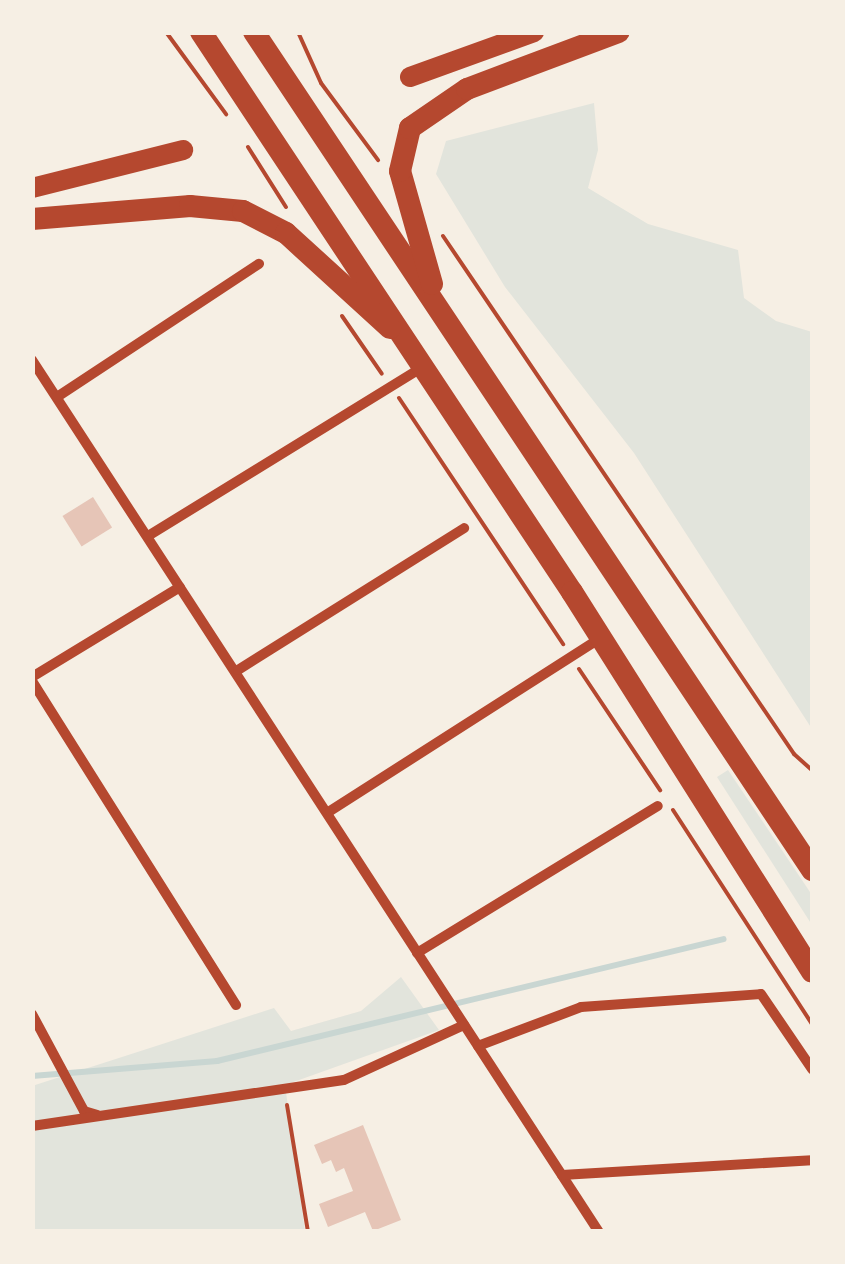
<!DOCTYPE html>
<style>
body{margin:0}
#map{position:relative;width:845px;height:1264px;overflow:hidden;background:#f6efe4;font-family:Signika,sans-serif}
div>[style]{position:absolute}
.green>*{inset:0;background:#e2e4dc}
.stream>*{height:6px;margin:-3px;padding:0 3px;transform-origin:3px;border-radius:3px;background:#c9d6d2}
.building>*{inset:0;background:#e6c5b7;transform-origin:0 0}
.path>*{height:4px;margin:-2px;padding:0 2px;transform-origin:2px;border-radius:2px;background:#b5482f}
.minor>*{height:10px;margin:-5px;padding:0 5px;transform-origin:5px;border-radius:5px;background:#b5482f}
.secondary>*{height:20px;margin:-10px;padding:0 10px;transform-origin:10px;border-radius:10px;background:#b5482f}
.trunk>*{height:22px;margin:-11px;padding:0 11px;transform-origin:11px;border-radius:11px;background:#b5482f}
span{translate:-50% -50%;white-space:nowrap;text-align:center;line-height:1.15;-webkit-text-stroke:10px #f6efe4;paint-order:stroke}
.frame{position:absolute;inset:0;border:35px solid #f6efe4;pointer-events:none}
</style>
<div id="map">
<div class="green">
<div style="clip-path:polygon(594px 103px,598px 150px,588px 188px,648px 224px,738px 250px,744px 298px,776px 321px,812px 332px,812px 729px,634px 453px,505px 287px,436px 174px,446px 141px)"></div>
<div style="clip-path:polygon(728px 770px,812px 895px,812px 925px,717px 777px)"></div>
<div style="clip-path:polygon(401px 977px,439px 1030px,285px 1085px,305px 1231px,33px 1231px,32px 1086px,274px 1008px,291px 1031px,361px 1011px)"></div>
</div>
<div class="stream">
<div style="left:32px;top:1076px;width:186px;rotate:-4.6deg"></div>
<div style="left:217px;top:1061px;width:521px;rotate:-13.53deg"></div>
</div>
<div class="building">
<div style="left:93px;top:497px;width:36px;height:36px;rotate:58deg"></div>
<div style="clip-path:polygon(363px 1125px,401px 1220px,373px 1231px,365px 1212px,328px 1227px,319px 1204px,353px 1191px,344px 1168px,336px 1172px,331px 1160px,322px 1164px,314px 1145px)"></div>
</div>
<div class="path">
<div style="left:166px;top:32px;width:102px;rotate:53.8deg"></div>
<div style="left:298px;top:32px;width:56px;rotate:65.7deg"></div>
<div style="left:321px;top:83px;width:96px;rotate:53.5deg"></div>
<div style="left:248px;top:147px;width:71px;rotate:57.7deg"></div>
<div style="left:443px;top:236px;width:626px;rotate:55.88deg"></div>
<div style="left:794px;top:754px;width:24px;rotate:42deg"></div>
<div style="left:342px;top:316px;width:70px;rotate:55.4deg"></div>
<div style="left:399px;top:398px;width:296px;rotate:56.3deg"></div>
<div style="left:579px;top:669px;width:146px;rotate:56.2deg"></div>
<div style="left:673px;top:810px;width:255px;rotate:57deg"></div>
<div style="left:287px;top:1105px;width:129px;rotate:80.6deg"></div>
</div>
<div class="minor">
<div style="left:32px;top:360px;width:1040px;rotate:56.97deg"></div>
<div style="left:57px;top:397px;width:242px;rotate:-33.4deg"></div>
<div style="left:148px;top:536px;width:323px;rotate:-31.6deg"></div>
<div style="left:238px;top:670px;width:267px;rotate:-32.1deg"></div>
<div style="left:32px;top:677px;width:173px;rotate:-31.3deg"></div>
<div style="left:32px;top:681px;width:383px;rotate:57.8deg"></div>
<div style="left:330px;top:811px;width:322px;rotate:-32.6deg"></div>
<div style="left:417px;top:953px;width:282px;rotate:-31.4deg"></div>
<div style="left:32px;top:1014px;width:110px;rotate:61.8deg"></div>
<div style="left:84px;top:1111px;width:14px;rotate:17deg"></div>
<div style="left:478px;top:1046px;width:110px;rotate:-20.7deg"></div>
<div style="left:581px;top:1007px;width:180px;rotate:-4.1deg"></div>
<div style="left:761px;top:994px;width:91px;rotate:55.8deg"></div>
<div style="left:32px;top:1126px;width:315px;rotate:-8.4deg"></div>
<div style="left:344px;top:1080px;width:132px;rotate:-24.6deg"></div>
<div style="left:562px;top:1175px;width:250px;rotate:-3.4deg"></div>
</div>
<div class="secondary">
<div style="left:410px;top:77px;width:132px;rotate:-19.9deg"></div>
<div style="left:32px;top:188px;width:156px;rotate:-14.1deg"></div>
</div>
<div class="trunk">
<div style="left:201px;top:32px;width:672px;rotate:56.48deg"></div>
<div style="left:572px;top:592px;width:449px;rotate:57.7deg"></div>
<div style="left:254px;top:32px;width:1007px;rotate:56.34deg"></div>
<div style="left:32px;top:219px;width:159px;rotate:-4.7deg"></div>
<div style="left:190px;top:206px;width:53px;rotate:5.4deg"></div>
<div style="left:243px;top:211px;width:48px;rotate:27.1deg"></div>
<div style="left:286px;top:233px;width:141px;rotate:42.4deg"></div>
<div style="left:432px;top:284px;width:117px;rotate:-105.8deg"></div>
<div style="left:400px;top:171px;width:44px;rotate:-76.9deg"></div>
<div style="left:410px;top:128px;width:69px;rotate:-34.4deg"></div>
<div style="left:467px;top:89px;width:162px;rotate:-20.6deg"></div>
</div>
<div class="frame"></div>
</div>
